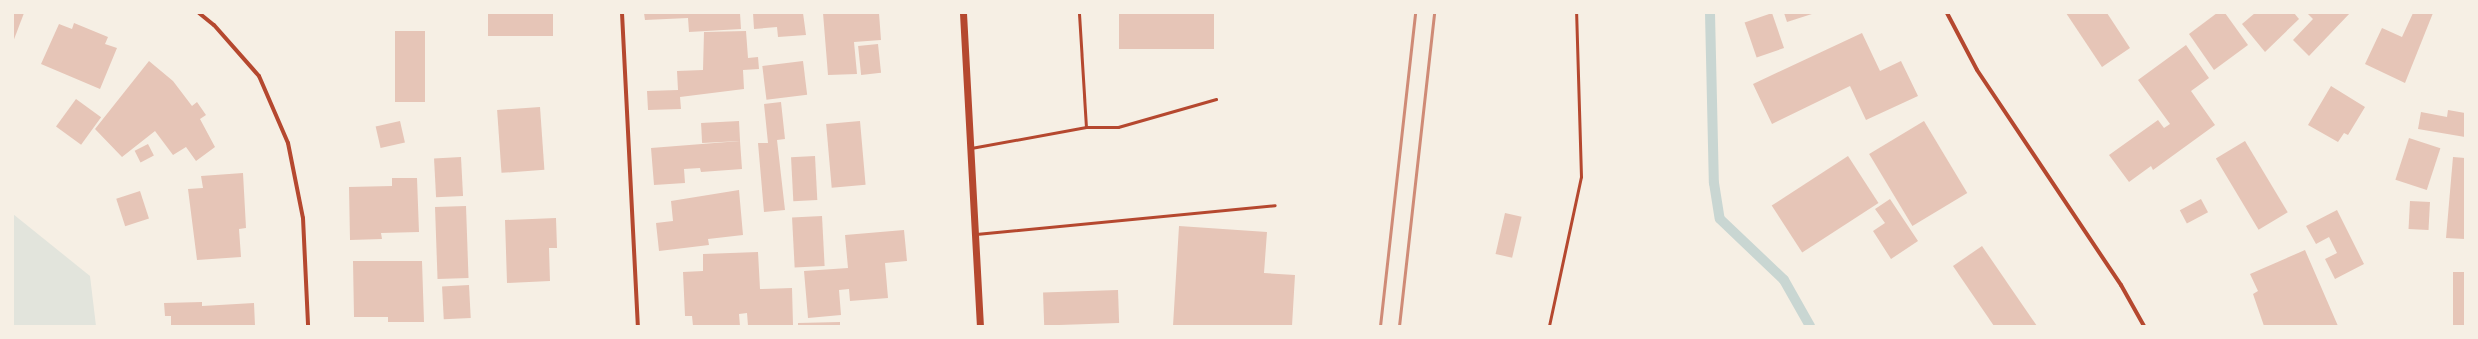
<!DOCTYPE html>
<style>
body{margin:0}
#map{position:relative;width:2478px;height:339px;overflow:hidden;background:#f6efe4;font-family:Poppins,sans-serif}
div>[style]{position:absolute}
.green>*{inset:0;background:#e2e4dc}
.stream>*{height:10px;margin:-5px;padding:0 5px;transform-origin:5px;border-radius:5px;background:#c9d6d2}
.building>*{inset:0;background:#e6c5b7;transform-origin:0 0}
.path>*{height:2.5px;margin:-1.25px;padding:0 1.25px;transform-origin:1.25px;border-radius:1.25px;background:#b5482f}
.service>*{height:3px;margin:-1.5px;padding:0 1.5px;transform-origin:1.5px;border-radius:1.5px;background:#b5482f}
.minor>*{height:4px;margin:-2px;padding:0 2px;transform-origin:2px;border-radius:2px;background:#b5482f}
.tertiary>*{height:7px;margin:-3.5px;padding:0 3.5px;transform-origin:3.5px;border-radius:3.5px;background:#b5482f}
.rail>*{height:3px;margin:-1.5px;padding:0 1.5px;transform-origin:1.5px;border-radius:1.5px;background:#cf8b77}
span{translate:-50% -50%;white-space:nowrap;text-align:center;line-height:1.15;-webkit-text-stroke:3.5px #f6efe4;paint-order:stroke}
.frame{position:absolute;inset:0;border:14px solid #f6efe4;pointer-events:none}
</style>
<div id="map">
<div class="green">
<div style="clip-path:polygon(13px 214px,90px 276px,96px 326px,13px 326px)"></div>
</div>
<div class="stream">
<div style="left:1710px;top:13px;width:170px;rotate:88.7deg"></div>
<div style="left:1714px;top:183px;width:36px;rotate:81deg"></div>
<div style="left:1720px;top:219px;width:88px;rotate:43.6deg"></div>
<div style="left:1784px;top:280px;width:53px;rotate:60.5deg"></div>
</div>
<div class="building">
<div style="clip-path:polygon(13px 13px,24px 13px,13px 42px)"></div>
<div style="left:488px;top:13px;width:65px;height:23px"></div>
<div style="clip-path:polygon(644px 13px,740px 13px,741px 29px,689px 32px,688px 18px,645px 20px)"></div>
<div style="clip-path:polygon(753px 13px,803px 13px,806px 35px,778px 37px,777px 27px,754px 29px)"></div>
<div style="clip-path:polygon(823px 13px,879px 13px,881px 40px,854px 42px,857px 74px,828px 75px)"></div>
<div style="left:1119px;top:13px;width:95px;height:36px"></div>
<div style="left:1772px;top:13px;width:37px;height:29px;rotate:71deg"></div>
<div style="clip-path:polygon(1784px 13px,1815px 13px,1787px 22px)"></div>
<div style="clip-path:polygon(2066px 13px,2107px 13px,2130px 48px,2102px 67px)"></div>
<div style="clip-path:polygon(2217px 13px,2225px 13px,2248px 45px,2214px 70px,2189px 34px)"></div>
<div style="clip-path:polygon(2255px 13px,2294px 13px,2299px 19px,2265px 52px,2242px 24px)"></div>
<div style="clip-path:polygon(2307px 13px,2350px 13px,2309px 56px,2293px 40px,2313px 19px)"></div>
<div style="clip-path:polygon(2413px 13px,2433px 13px,2405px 83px,2365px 64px,2382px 28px,2402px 37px)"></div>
<div style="clip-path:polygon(74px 23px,108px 37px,105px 44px,117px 48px,100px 89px,41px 64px,59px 24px,72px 29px)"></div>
<div style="left:395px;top:31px;width:30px;height:71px"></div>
<div style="clip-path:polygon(746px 31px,748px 58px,758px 57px,759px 69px,743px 70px,744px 89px,680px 97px,681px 109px,648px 110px,647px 91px,678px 90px,677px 71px,703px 70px,704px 32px)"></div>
<div style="clip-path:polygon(1862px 33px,1880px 71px,1901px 61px,1918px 96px,1866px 120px,1850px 86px,1772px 124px,1753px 84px)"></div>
<div style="left:878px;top:44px;width:29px;height:20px;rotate:84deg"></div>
<div style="clip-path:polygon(2186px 45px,2209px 78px,2191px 91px,2215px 125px,2153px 170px,2151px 166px,2129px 182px,2109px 155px,2158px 120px,2164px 128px,2170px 124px,2138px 80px)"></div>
<div style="clip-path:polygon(149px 61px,173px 81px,192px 106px,197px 102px,206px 115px,200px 119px,215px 147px,196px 161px,186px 147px,173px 155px,155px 131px,122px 157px,95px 129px)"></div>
<div style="left:803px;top:61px;width:34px;height:41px;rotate:83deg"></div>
<div style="clip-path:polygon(2331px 86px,2365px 107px,2348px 135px,2344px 133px,2338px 142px,2308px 125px)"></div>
<div style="left:76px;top:99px;width:31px;height:34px;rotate:36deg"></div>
<div style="clip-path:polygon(781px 102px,785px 139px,777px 140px,785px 210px,764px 212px,758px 143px,768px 143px,764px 104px)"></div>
<div style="left:540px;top:107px;width:63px;height:43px;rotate:86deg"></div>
<div style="clip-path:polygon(2448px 110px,2465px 113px,2465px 137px,2418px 129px,2421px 112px,2447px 117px)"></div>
<div style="left:400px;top:121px;width:22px;height:25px;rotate:77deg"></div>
<div style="left:739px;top:121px;width:20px;height:38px;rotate:87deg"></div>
<div style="left:860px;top:121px;width:64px;height:34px;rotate:85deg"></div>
<div style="left:1924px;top:121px;width:84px;height:64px;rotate:59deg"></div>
<div style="left:2409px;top:138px;width:33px;height:44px;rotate:18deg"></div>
<div style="clip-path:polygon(740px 141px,742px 169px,701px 172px,700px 168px,684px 169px,685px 183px,654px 185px,651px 148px)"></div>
<div style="left:2245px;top:141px;width:83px;height:34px;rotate:59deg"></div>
<div style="left:148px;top:144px;width:13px;height:15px;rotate:63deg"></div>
<div style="left:815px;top:156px;width:44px;height:24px;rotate:87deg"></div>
<div style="left:1848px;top:156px;width:56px;height:91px;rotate:57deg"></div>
<div style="left:461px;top:157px;width:39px;height:27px;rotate:87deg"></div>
<div style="clip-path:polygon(2453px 157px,2465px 158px,2465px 239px,2446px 238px)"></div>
<div style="clip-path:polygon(243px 173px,246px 228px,239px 229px,241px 257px,197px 260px,188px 189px,203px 188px,201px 176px)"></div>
<div style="clip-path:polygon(392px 178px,417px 178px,419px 232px,381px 233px,382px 239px,350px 240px,349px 187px,392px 186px)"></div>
<div style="clip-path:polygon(739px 190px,743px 235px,708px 239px,709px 245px,659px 251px,656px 223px,673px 221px,671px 201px)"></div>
<div style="left:140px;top:191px;width:29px;height:25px;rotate:72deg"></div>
<div style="clip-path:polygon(1890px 199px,1918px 241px,1891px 259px,1873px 231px,1885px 223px,1875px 209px)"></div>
<div style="left:2201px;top:199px;width:15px;height:24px;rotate:62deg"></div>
<div style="left:2410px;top:201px;width:20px;height:28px;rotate:3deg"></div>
<div style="left:466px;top:206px;width:72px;height:31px;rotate:88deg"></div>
<div style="clip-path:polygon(2337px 210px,2364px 264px,2335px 279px,2325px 259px,2337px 253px,2329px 237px,2316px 244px,2306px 226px)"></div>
<div style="left:1505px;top:213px;width:17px;height:42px;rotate:13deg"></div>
<div style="left:822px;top:216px;width:50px;height:30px;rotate:87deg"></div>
<div style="clip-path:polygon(556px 218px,557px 248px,549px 248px,550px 281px,507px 283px,505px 220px)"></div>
<div style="clip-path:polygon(1179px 226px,1267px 232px,1264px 273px,1295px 275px,1292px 326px,1173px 326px)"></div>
<div style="clip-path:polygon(904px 230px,907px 261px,885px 263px,888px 298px,850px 301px,849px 289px,839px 290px,841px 315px,808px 318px,804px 271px,848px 268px,845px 235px)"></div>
<div style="clip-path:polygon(1982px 246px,2037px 326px,1994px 326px,1953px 266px)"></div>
<div style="clip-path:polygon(2305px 250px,2338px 326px,2264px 326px,2253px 294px,2258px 291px,2250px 274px)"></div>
<div style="clip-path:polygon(758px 252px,760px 289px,792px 288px,793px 325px,748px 326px,747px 313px,739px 314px,740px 326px,693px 326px,692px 316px,685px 316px,683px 272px,703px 271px,703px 254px)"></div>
<div style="clip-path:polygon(353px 261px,422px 261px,424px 322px,388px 322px,388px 317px,354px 317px)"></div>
<div style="left:2453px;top:272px;width:12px;height:54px"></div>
<div style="left:469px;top:285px;width:33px;height:27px;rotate:87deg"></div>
<div style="left:1118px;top:290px;width:33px;height:75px;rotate:88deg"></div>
<div style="clip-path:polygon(202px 302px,202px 306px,254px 303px,255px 326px,171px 326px,171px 316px,165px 316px,164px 303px)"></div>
<div style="clip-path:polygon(840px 322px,840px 326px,798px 326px,798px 323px)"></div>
</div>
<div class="path">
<div style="left:1549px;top:326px;width:152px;rotate:-77.9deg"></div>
<div style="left:1581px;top:177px;width:164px;rotate:-91.7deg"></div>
</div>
<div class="service">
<div style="left:1079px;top:13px;width:114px;rotate:86.5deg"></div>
<div style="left:971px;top:148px;width:117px;rotate:-10.3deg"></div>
<div style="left:1086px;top:127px;width:32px"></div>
<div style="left:1118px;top:127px;width:102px;rotate:-15.9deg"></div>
<div style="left:976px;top:234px;width:300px;rotate:-5.5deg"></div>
</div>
<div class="minor">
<div style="left:199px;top:13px;width:19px;rotate:39deg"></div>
<div style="left:214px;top:25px;width:68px;rotate:48.6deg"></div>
<div style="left:259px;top:76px;width:73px;rotate:66.6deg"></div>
<div style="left:288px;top:143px;width:76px;rotate:78.7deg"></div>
<div style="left:303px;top:218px;width:108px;rotate:87.3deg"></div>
<div style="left:622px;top:13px;width:313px;rotate:87.1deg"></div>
<div style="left:1947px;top:13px;width:64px;rotate:62.2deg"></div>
<div style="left:1977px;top:70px;width:259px;rotate:56.2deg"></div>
<div style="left:2121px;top:285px;width:47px;rotate:60.7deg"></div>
</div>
<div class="tertiary">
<div style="left:963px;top:13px;width:313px;rotate:86.9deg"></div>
</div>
<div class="rail">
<div style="left:1380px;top:326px;width:315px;rotate:-83.6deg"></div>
<div style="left:1399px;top:326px;width:315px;rotate:-83.6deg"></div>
</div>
<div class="frame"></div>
</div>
